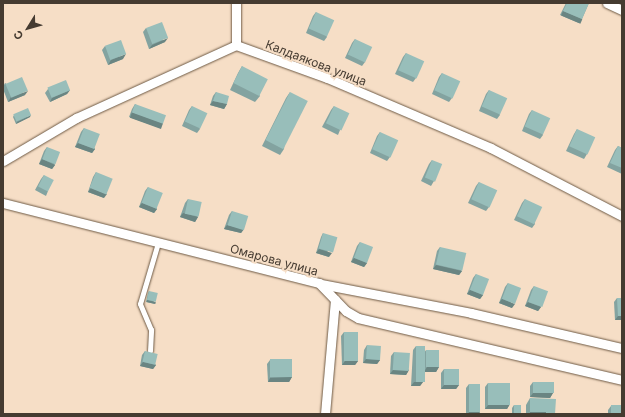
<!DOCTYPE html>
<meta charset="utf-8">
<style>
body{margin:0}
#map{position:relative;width:625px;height:417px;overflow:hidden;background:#f6dec6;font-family:Inter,sans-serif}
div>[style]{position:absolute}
.roads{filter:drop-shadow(0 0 1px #6e5a45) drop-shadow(0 0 1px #6e5a45)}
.service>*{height:4.5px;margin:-2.25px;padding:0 2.25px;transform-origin:2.25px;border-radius:2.25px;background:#fff}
.minor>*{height:9px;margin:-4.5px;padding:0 4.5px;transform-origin:4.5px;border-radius:4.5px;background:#fff}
.wall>*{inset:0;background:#83a3a0}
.shaded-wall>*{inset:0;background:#6a8582;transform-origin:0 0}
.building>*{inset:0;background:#98beba;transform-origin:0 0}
span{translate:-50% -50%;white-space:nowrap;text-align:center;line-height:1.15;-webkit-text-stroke:4px #f6dec6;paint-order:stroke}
.street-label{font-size:12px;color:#453b31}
.frame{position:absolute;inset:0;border:4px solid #453b31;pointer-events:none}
.north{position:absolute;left:8px;top:8px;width:40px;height:40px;-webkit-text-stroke:3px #f6dec6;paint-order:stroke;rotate:233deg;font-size:11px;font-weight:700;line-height:16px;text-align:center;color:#453b31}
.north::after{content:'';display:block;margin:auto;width:14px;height:18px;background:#453b31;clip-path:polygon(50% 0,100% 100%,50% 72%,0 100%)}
</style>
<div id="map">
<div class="roads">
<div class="service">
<div style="left:150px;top:351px;width:21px;rotate:-87deg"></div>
<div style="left:151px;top:330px;width:28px;rotate:-113deg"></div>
<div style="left:140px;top:304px;width:64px;rotate:-73.6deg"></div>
</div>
<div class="minor">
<div style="left:607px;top:3px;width:17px;rotate:25deg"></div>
<div style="left:236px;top:45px;width:42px;rotate:-90deg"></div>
<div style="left:3px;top:161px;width:85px;rotate:-30.5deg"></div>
<div style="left:76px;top:118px;width:176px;rotate:-24.5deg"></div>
<div style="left:236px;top:45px;width:97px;rotate:19.9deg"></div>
<div style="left:327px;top:78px;width:178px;rotate:23.1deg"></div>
<div style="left:491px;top:148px;width:148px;rotate:27.4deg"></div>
<div style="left:3px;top:203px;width:326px;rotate:14.2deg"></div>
<div style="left:319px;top:283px;width:39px;rotate:46deg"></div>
<div style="left:346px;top:311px;width:14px;rotate:30deg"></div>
<div style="left:358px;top:318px;width:271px;rotate:13.2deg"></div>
<div style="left:321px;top:284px;width:153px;rotate:10.9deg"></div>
<div style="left:471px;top:313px;width:155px;rotate:13.1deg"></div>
<div style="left:325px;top:414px;width:115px;rotate:-85deg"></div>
</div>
</div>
<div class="wall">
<div style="clip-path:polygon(566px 3px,589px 3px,582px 19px,579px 23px,560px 15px)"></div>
<div style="clip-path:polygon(316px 12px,327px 37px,324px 41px,306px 33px,313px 16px)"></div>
<div style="clip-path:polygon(146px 28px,165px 42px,149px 49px,143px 32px)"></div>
<div style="clip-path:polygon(355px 39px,365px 62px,362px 66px,345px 58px,352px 43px)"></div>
<div style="clip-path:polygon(105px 46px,123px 59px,108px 65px,102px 50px)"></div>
<div style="clip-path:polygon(406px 53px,416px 78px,413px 82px,395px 74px,403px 57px)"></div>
<div style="clip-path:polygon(242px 66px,260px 96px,255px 102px,230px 90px,238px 73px)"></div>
<div style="clip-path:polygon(442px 73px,452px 98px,449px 102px,432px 94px,439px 77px)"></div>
<div style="clip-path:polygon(5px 83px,25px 95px,8px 102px,3px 89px,3px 87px)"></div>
<div style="clip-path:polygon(48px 89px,70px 90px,67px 94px,50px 102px,45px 93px)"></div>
<div style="clip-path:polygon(489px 90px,500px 115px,497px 119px,479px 111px,486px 94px)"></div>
<div style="clip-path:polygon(216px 92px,227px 104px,224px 109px,210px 105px,213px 96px)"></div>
<div style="clip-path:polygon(290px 92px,284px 149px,280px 155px,262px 146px,286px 98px)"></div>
<div style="clip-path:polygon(135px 104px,163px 123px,160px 128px,129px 117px,132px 109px)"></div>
<div style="clip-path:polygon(192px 106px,200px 129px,197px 133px,182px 126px,189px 110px)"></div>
<div style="clip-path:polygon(334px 106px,340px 130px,338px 135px,322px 127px,331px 110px)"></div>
<div style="clip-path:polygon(532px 110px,543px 135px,540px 139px,522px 131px,529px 114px)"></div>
<div style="clip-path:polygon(14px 115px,30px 117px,16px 124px,13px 117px)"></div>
<div style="clip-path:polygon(84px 128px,95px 149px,92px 153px,75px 147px,81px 132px)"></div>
<div style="clip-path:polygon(577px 129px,587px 154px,584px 159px,566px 151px,574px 134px)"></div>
<div style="clip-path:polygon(380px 132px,390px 157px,387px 161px,370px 153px,377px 136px)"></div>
<div style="clip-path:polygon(618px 146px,622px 148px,622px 174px,607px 167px,615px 150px)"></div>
<div style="clip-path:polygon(47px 147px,55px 165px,52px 169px,39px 164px,44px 151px)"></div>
<div style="clip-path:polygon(432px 160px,434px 181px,431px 186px,421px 181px,429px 164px)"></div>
<div style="clip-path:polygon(96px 172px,104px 198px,88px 192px,93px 177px)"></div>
<div style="clip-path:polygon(44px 175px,48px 191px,46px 196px,35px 190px,41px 179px)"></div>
<div style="clip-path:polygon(479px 182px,489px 207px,486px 211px,468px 203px,476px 186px)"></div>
<div style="clip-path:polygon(148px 187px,157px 209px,154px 213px,139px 207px,145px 191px)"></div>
<div style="clip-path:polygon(188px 199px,198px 217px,195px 222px,180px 217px,185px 203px)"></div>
<div style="clip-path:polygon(525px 199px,535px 224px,532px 228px,514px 220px,522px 203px)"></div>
<div style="clip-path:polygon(232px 211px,244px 229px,241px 233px,224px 229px,229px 215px)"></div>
<div style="clip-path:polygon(323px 233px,329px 257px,316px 253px,321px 237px)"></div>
<div style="clip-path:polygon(360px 242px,367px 263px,364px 267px,351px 262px,357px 246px)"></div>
<div style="clip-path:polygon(440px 247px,462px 271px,459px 275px,433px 269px,437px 251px)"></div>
<div style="clip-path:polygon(476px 274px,483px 295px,480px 299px,467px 294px,473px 278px)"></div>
<div style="clip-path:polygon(508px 283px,512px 308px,499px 303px,505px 287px)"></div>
<div style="clip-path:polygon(534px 286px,541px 307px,538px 311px,525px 306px,531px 290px)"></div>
<div style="clip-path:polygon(149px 291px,155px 304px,146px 302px,148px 293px)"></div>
<div style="clip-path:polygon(617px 298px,622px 298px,622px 320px,615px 320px,614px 302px)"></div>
<div style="clip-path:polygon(344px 332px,358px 361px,355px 365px,342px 365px,341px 336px)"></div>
<div style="clip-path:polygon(367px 345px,380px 360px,377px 364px,363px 363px,364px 350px)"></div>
<div style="clip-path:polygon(416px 346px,424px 353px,426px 350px,439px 367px,436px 372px,424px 372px,423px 382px,420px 386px,411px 386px,413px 350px)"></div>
<div style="clip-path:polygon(145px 351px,156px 365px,153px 369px,140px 366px,142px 355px)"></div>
<div style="clip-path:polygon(394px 352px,409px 370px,406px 375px,390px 374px,391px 356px)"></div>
<div style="clip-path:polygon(270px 360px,292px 377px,289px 382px,268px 382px,267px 364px)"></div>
<div style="clip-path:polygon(444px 369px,459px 385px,456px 389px,441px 389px,441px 373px)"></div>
<div style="clip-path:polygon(533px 382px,553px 393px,550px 398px,530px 397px,530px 386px)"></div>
<div style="clip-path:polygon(488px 383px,510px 404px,507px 409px,485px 409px,485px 387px)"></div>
<div style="clip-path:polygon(469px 384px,479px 414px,466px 414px,466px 388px)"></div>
<div style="clip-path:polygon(530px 398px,555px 414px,526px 414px,526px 405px)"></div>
<div style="clip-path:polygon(514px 405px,522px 414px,512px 414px,512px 408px)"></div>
<div style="clip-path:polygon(611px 406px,622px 414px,608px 414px,608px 410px)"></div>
</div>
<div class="shaded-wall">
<div style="left:563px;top:11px;width:21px;height:5px;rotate:23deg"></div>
<div style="clip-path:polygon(168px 38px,165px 42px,149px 49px,152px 45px)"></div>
<div style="clip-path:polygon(126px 54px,123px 59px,108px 65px,111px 60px)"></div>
<div style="clip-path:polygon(70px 90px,67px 94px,50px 102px,52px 98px)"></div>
<div style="clip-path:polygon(28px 91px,25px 95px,8px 102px,11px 97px)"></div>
<div style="clip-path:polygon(213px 101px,227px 104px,224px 109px,210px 105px)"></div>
<div style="left:132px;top:112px;width:33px;height:6px;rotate:20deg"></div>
<div style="clip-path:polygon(31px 115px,30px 117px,16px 124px,17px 122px)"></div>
<div style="clip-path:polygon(78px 143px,95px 149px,92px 153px,75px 147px)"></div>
<div style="clip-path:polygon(42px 159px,55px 165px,52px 169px,39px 164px)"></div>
<div style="clip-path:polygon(91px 188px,107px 194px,104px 198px,88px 192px)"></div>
<div style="clip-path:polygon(142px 203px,157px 209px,154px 213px,139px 207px)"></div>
<div style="clip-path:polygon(183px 213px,198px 217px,195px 222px,180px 217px)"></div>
<div style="clip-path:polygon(227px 225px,244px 229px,241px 233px,224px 229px)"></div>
<div style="clip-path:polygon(319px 249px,332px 253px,329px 257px,316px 253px)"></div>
<div style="clip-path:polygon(354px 258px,367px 263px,364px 267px,351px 262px)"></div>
<div style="clip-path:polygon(436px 265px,462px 271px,459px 275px,433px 269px)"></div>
<div style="clip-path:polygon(470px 290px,483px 295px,480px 299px,467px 294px)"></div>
<div style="clip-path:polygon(502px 299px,515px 304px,512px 308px,499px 303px)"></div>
<div style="left:147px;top:300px;width:9px;height:2px;rotate:13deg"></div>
<div style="clip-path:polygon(528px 302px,541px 307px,538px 311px,525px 306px)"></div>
<div style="clip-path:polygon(618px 316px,622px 316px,622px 320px,615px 320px)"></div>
<div style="clip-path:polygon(366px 359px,380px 360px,377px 364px,363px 363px)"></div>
<div style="clip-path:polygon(345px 361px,358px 361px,355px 365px,342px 365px)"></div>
<div style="clip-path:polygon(143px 362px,156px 365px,153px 369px,140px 366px)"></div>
<div style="clip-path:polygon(427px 367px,439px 367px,436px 372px,424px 372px)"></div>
<div style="clip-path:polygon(393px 370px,409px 370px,406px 375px,390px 374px)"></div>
<div style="clip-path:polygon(292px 377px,289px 382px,268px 382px,270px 378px)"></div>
<div style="clip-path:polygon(414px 382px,423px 382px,420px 386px,411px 386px)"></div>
<div style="clip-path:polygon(444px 385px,459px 385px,456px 389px,441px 389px)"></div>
<div style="clip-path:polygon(533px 393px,553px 393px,550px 398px,530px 397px)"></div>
<div style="clip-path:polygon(510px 404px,507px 409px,485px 409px,488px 405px)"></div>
<div style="clip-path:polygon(469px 412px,480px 412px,479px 414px,468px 414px)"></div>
<div style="left:530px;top:412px;width:16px;height:2px"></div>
</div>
<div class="building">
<div style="clip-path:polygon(567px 3px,589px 3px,582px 19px,563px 11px)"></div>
<div style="left:316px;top:12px;width:20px;height:18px;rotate:24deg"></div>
<div style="left:162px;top:22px;width:17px;height:17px;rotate:69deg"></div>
<div style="left:355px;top:39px;width:19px;height:17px;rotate:25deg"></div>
<div style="left:121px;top:40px;width:15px;height:17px;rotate:70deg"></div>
<div style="left:406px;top:53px;width:20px;height:19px;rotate:24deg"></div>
<div style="left:242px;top:66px;width:29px;height:19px;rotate:27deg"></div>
<div style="left:442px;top:73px;width:20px;height:19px;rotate:24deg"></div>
<div style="left:22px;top:77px;width:15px;height:18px;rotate:67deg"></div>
<div style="left:66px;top:80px;width:11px;height:20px;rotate:68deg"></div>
<div style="left:489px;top:90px;width:20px;height:18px;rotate:24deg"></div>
<div style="clip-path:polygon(216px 92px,229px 96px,227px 104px,213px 101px)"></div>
<div style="left:290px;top:92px;width:20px;height:54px;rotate:27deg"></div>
<div style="left:135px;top:104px;width:33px;height:9px;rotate:20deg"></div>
<div style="left:192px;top:106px;width:17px;height:17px;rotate:25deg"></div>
<div style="left:334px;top:106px;width:17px;height:19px;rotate:25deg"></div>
<div style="left:28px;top:108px;width:8px;height:16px;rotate:67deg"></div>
<div style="left:532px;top:110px;width:20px;height:18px;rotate:24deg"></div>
<div style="left:84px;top:128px;width:17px;height:16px;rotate:21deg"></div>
<div style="left:577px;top:129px;width:20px;height:19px;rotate:24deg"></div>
<div style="left:380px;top:132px;width:20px;height:19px;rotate:24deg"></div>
<div style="clip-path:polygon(618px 146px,622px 148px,622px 168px,610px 163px)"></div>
<div style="left:47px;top:147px;width:14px;height:13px;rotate:21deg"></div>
<div style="left:432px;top:160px;width:11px;height:19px;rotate:22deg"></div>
<div style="left:96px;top:172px;width:18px;height:17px;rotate:22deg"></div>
<div style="left:44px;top:175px;width:11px;height:13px;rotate:27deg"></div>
<div style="left:479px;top:182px;width:20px;height:19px;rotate:24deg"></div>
<div style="left:148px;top:187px;width:16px;height:17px;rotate:22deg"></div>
<div style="left:188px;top:199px;width:14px;height:15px;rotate:12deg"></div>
<div style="left:525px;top:199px;width:19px;height:19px;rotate:25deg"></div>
<div style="left:232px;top:211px;width:17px;height:15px;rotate:17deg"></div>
<div style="left:323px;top:233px;width:15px;height:16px;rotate:16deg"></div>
<div style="left:360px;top:242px;width:14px;height:17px;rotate:21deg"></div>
<div style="left:440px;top:247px;width:27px;height:18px;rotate:13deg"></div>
<div style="left:476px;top:274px;width:14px;height:17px;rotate:21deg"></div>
<div style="left:508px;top:283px;width:14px;height:17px;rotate:21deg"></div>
<div style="left:534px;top:286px;width:15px;height:17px;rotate:20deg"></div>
<div style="left:149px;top:291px;width:9px;height:9px;rotate:13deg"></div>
<div style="clip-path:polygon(617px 298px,622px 298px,622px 316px,618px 316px)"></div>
<div style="left:344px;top:332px;width:14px;height:29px"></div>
<div style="left:367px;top:345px;width:14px;height:14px;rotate:4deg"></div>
<div style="left:416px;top:346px;width:9px;height:36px"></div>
<div style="left:426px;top:350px;width:13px;height:17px"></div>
<div style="left:145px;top:351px;width:13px;height:11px;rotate:13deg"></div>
<div style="left:394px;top:352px;width:16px;height:18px;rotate:4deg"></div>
<div style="left:292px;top:359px;width:18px;height:22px;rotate:90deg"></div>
<div style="left:444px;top:369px;width:15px;height:16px"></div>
<div style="left:533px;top:382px;width:21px;height:11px"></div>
<div style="left:488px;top:383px;width:22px;height:22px"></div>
<div style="left:469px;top:384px;width:11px;height:28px"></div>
<div style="clip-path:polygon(530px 398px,556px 399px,555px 414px,546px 414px,546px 412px,530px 412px)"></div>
<div style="left:514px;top:405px;width:7px;height:9px"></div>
<div style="left:622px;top:405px;width:9px;height:11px;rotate:90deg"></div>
<div style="clip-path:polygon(385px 413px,385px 414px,344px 414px)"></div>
</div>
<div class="street-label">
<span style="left:316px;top:63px;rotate:21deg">Калдаякова улица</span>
<span style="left:274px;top:260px;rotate:15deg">Омарова улица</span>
</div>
<div class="frame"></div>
<div class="north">С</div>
</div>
